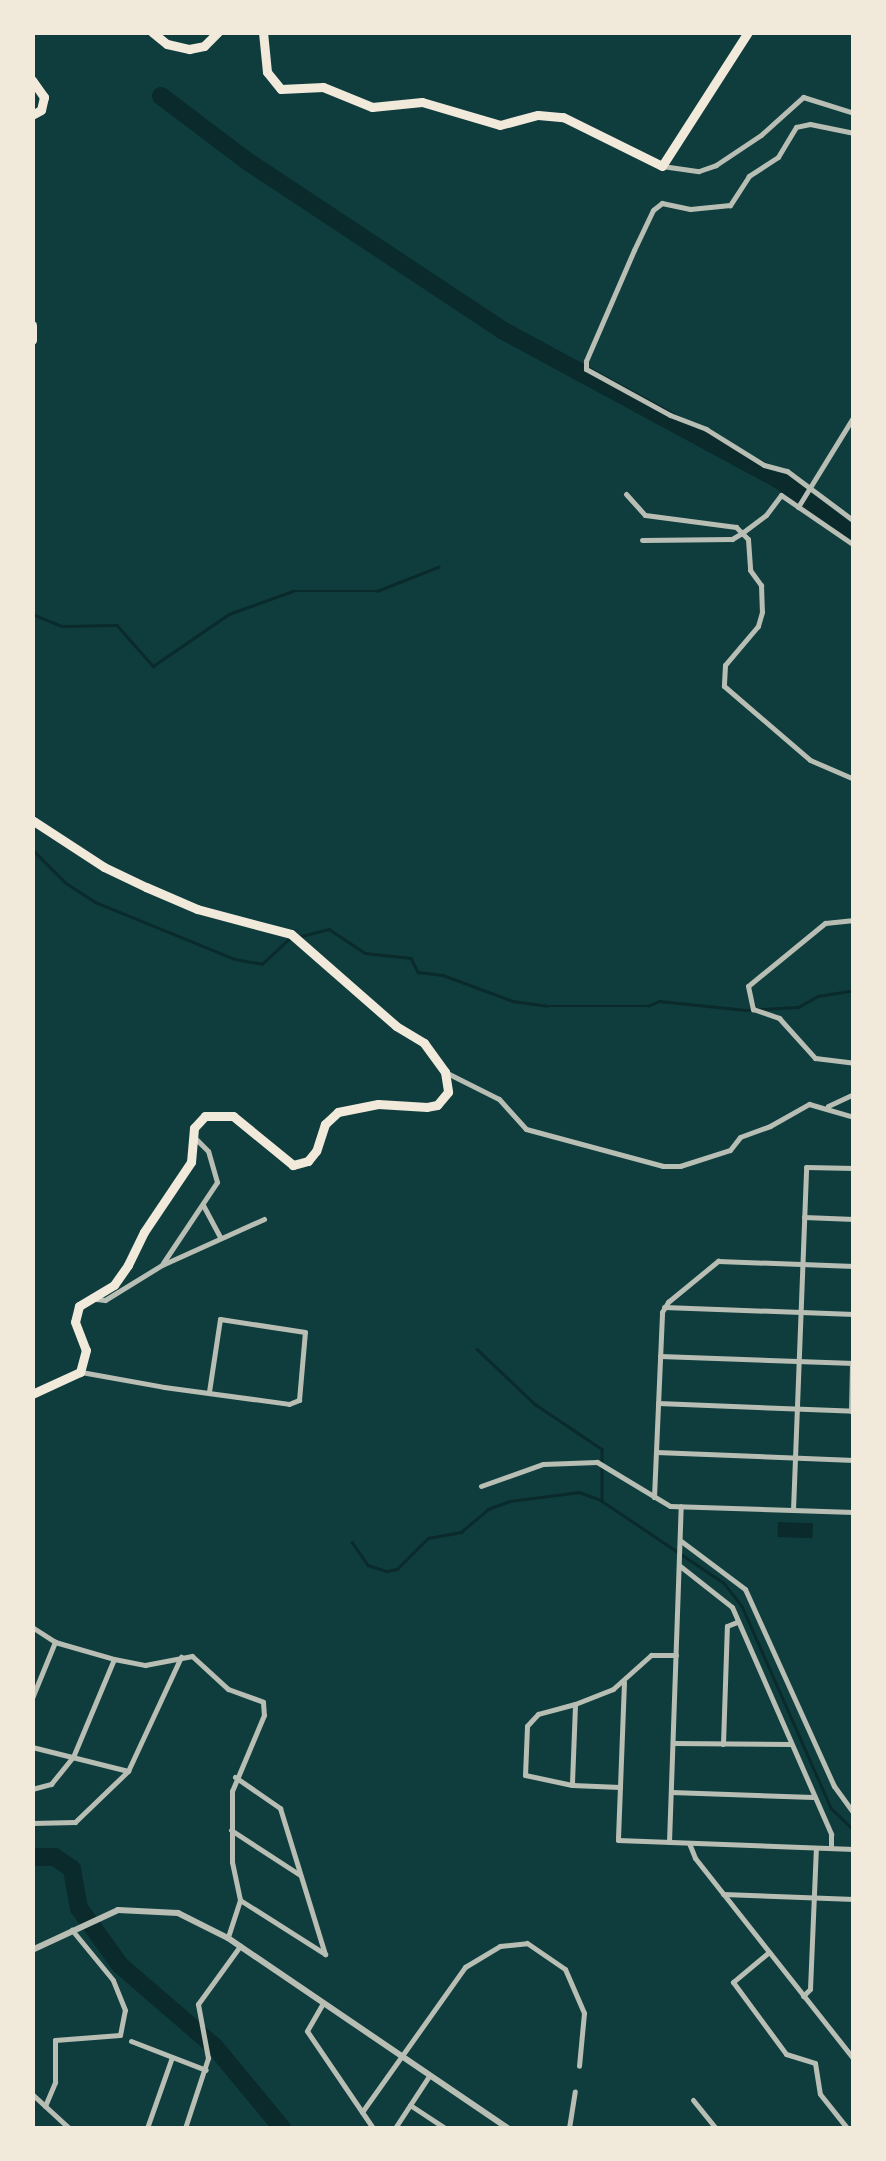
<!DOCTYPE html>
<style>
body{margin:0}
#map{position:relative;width:886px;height:2161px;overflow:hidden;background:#0f3d3e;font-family:Roboto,sans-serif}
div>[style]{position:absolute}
.water>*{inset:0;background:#0a2a2b;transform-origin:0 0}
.stream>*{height:2.5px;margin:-1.25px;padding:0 1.25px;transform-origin:1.25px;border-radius:1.25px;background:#0a2a2b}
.river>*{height:18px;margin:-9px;padding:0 9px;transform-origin:9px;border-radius:9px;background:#0a2a2b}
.minor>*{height:5px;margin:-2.5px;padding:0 2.5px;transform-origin:2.5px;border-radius:2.5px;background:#b8beb3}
.tertiary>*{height:6px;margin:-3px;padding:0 3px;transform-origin:3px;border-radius:3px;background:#b8beb3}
.primary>*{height:9px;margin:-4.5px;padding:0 4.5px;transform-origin:4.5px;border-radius:4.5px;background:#f1e9da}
span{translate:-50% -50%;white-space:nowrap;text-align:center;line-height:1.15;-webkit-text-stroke:10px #f1e9da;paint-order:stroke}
.frame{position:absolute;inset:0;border:35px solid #f1e9da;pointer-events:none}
</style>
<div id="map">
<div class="water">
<div style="left:778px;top:1522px;width:35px;height:15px;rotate:2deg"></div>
</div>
<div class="stream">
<div style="left:32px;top:614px;width:32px;rotate:22deg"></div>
<div style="left:62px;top:626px;width:55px;rotate:-1deg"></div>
<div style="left:117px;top:625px;width:55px;rotate:48.7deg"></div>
<div style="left:153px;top:666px;width:92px;rotate:-34.4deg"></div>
<div style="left:229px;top:614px;width:68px;rotate:-19.8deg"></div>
<div style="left:293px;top:591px;width:84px"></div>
<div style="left:377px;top:591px;width:66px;rotate:-21.5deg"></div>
<div style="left:32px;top:849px;width:48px;rotate:45deg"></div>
<div style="left:66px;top:883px;width:35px;rotate:33deg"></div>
<div style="left:95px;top:902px;width:151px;rotate:22.2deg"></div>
<div style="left:235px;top:959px;width:27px;rotate:10deg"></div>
<div style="left:262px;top:964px;width:37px;rotate:-43deg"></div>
<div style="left:301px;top:936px;width:29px;rotate:-14deg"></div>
<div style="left:329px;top:929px;width:43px;rotate:33.7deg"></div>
<div style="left:365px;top:953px;width:46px;rotate:6.2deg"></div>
<div style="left:411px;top:958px;width:16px;rotate:63deg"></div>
<div style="left:418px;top:972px;width:25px;rotate:7deg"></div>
<div style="left:443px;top:975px;width:75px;rotate:20.4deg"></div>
<div style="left:513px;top:1001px;width:34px;rotate:8deg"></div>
<div style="left:547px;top:1006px;width:101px"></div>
<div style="left:648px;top:1006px;width:12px;rotate:-24deg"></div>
<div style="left:659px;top:1001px;width:87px;rotate:5.9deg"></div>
<div style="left:746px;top:1010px;width:52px;rotate:-3.3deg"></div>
<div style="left:798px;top:1007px;width:23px;rotate:-29deg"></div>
<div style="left:818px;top:996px;width:36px;rotate:-9deg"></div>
<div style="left:477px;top:1349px;width:80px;rotate:43.5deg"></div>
<div style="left:535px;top:1404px;width:81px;rotate:33.9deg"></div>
<div style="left:602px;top:1449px;width:52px;rotate:90deg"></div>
<div style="left:602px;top:1501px;width:147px;rotate:33.9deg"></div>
<div style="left:724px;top:1583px;width:29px;rotate:52deg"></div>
<div style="left:742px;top:1606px;width:221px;rotate:66.2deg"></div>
<div style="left:831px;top:1808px;width:32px;rotate:44deg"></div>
<div style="left:352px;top:1542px;width:28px;rotate:55deg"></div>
<div style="left:368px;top:1565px;width:20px;rotate:18deg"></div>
<div style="left:387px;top:1571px;width:10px;rotate:-11deg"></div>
<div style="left:397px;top:1569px;width:44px;rotate:-45deg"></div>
<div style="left:428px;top:1538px;width:34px;rotate:-10deg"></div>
<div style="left:461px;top:1532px;width:35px;rotate:-40deg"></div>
<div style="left:488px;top:1509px;width:23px;rotate:-20deg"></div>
<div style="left:510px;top:1501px;width:70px;rotate:-7.4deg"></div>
<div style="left:579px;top:1492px;width:23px;rotate:20deg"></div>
</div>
<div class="river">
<div style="left:161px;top:96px;width:108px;rotate:37.1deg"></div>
<div style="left:247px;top:161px;width:306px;rotate:33.5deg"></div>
<div style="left:502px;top:330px;width:317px;rotate:28.4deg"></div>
<div style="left:781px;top:481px;width:91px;rotate:37deg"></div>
<div style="left:32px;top:1857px;width:23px"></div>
<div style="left:55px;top:1857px;width:21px;rotate:35deg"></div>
<div style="left:72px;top:1869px;width:40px;rotate:80deg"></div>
<div style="left:79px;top:1908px;width:70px;rotate:54.3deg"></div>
<div style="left:120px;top:1965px;width:125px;rotate:40.8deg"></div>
<div style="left:215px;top:2047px;width:105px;rotate:50.4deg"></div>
</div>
<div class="minor">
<div style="left:854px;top:133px;width:45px;rotate:-168.4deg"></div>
<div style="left:810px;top:124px;width:14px;rotate:168deg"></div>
<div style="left:796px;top:127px;width:35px;rotate:121deg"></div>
<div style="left:778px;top:157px;width:35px;rotate:147deg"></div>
<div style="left:749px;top:176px;width:35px;rotate:123deg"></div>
<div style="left:730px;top:205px;width:40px;rotate:174.3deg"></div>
<div style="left:690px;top:209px;width:29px;rotate:-168deg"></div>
<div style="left:662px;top:203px;width:11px;rotate:142deg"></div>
<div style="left:653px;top:210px;width:44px;rotate:115.4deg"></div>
<div style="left:634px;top:250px;width:121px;rotate:113.4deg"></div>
<div style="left:586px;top:361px;width:8px;rotate:90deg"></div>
<div style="left:586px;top:369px;width:96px;rotate:28.7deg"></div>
<div style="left:670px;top:415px;width:39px;rotate:21deg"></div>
<div style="left:706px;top:429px;width:68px;rotate:31.8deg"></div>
<div style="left:764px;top:465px;width:24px;rotate:15deg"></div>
<div style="left:787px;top:471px;width:84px;rotate:36.7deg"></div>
<div style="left:662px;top:166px;width:37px;rotate:8deg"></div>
<div style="left:699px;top:171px;width:18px;rotate:-19deg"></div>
<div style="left:716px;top:165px;width:54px;rotate:-33.7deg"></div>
<div style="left:761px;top:135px;width:57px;rotate:-42.1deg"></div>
<div style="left:803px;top:97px;width:53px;rotate:17.4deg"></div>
<div style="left:626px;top:494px;width:28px;rotate:48deg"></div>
<div style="left:645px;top:515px;width:92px;rotate:7.5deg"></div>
<div style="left:736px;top:527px;width:8px;rotate:45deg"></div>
<div style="left:742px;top:533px;width:30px;rotate:-37deg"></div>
<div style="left:766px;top:515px;width:25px;rotate:-53deg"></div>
<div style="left:781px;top:495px;width:88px;rotate:34.4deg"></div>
<div style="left:798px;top:507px;width:107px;rotate:-58.4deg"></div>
<div style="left:642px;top:540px;width:90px;rotate:-0.6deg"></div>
<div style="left:732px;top:539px;width:12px;rotate:-31deg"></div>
<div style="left:742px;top:533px;width:8px;rotate:45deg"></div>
<div style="left:748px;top:539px;width:31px;rotate:86deg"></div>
<div style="left:750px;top:570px;width:19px;rotate:54deg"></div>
<div style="left:761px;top:585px;width:27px;rotate:88deg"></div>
<div style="left:762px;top:612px;width:15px;rotate:106deg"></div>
<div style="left:758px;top:626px;width:51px;rotate:130.2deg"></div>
<div style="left:725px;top:665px;width:21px;rotate:93deg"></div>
<div style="left:724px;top:686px;width:113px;rotate:40.7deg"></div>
<div style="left:810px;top:760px;width:48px;rotate:23.4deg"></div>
<div style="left:854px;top:920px;width:29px;rotate:174deg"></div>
<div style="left:825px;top:923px;width:99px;rotate:140.7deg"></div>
<div style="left:748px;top:986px;width:24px;rotate:78deg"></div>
<div style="left:753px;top:1009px;width:28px;rotate:19deg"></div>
<div style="left:779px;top:1018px;width:54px;rotate:48deg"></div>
<div style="left:815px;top:1058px;width:39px;rotate:7deg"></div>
<div style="left:447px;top:1073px;width:58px;rotate:26.6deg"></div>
<div style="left:499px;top:1099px;width:40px;rotate:48deg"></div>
<div style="left:526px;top:1129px;width:142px;rotate:15.1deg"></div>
<div style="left:663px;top:1166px;width:17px"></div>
<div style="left:680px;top:1166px;width:52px;rotate:-17.7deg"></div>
<div style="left:730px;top:1150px;width:16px;rotate:-52deg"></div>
<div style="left:740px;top:1137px;width:32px;rotate:-20deg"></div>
<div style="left:770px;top:1126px;width:45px;rotate:-29.4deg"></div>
<div style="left:809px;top:1104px;width:47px;rotate:16.1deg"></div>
<div style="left:828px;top:1106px;width:29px;rotate:-25deg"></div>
<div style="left:203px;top:1205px;width:36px;rotate:62deg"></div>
<div style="left:804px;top:1217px;width:50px;rotate:2.3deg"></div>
<div style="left:163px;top:1263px;width:97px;rotate:-56.3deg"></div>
<div style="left:217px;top:1182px;width:32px;rotate:-106deg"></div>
<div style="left:208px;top:1151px;width:20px;rotate:-135deg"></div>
<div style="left:96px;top:1299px;width:9px;rotate:6deg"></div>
<div style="left:105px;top:1300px;width:67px;rotate:-31.6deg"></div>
<div style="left:162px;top:1265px;width:112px;rotate:-24.3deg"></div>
<div style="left:664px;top:1307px;width:190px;rotate:2.1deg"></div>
<div style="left:660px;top:1356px;width:194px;rotate:2.1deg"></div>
<div style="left:81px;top:1372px;width:84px;rotate:10.2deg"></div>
<div style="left:164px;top:1387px;width:126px;rotate:7.7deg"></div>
<div style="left:289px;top:1404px;width:11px;rotate:-22deg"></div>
<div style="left:299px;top:1400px;width:68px;rotate:-85deg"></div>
<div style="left:305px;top:1332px;width:86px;rotate:-171.3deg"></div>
<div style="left:220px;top:1319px;width:74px;rotate:98.6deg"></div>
<div style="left:658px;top:1403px;width:196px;rotate:2.3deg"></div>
<div style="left:851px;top:1411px;width:47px;rotate:-88.8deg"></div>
<div style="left:656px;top:1452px;width:198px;rotate:2.3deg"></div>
<div style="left:481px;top:1486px;width:66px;rotate:-19.5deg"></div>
<div style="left:543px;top:1464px;width:54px;rotate:-2.1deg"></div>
<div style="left:597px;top:1462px;width:85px;rotate:31.1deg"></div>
<div style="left:670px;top:1506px;width:184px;rotate:1.9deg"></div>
<div style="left:654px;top:1497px;width:185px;rotate:-87.5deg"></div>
<div style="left:662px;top:1312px;width:12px;rotate:-59deg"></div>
<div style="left:668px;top:1302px;width:65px;rotate:-39.4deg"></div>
<div style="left:718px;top:1261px;width:136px;rotate:2.1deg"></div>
<div style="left:793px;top:1510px;width:343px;rotate:-87.8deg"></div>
<div style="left:806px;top:1167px;width:48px;rotate:1.2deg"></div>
<div style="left:681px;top:1541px;width:80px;rotate:36.9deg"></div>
<div style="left:745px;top:1589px;width:216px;rotate:65.7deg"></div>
<div style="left:834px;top:1786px;width:34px;rotate:54deg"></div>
<div style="left:680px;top:1566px;width:66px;rotate:38.3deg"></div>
<div style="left:732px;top:1607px;width:248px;rotate:66.4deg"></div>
<div style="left:831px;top:1834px;width:14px;rotate:90deg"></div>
<div style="left:32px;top:1627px;width:27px;rotate:33deg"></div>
<div style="left:55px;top:1642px;width:61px;rotate:16.1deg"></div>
<div style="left:114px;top:1659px;width:32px;rotate:11deg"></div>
<div style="left:145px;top:1665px;width:48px;rotate:-10.8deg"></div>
<div style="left:192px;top:1656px;width:49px;rotate:42.5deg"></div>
<div style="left:228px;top:1689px;width:37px;rotate:20deg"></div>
<div style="left:263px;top:1702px;width:13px;rotate:86deg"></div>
<div style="left:264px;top:1715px;width:82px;rotate:112.8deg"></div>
<div style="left:232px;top:1791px;width:71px;rotate:90deg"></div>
<div style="left:232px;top:1862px;width:39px;rotate:78deg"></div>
<div style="left:240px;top:1900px;width:40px;rotate:108deg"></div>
<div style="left:624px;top:1682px;width:158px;rotate:92.2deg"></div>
<div style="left:618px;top:1840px;width:236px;rotate:2.2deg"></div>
<div style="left:32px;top:1698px;width:61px;rotate:-67.7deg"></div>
<div style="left:575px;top:1704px;width:38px;rotate:165deg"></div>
<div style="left:538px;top:1714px;width:16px;rotate:133deg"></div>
<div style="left:527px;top:1726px;width:49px;rotate:92.3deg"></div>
<div style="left:525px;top:1775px;width:48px;rotate:12deg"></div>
<div style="left:572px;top:1785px;width:48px;rotate:2.4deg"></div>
<div style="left:673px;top:1743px;width:118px;rotate:0.5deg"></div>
<div style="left:723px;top:1744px;width:118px;rotate:-88.1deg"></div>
<div style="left:727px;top:1626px;width:11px;rotate:-22deg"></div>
<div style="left:32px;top:1747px;width:99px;rotate:14deg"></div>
<div style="left:235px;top:1777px;width:55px;rotate:34.6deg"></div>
<div style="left:280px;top:1808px;width:153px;rotate:72.9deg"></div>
<div style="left:572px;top:1783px;width:79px;rotate:-87.8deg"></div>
<div style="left:575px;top:1704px;width:41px;rotate:-21.5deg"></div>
<div style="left:613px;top:1689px;width:51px;rotate:-41.8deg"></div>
<div style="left:651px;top:1655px;width:25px"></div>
<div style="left:32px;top:1789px;width:20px;rotate:-15deg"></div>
<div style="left:51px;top:1784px;width:35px;rotate:-51deg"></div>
<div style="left:73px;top:1757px;width:106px;rotate:-67.3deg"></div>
<div style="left:671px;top:1792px;width:142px;rotate:2deg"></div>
<div style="left:32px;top:1823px;width:43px;rotate:-1.3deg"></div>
<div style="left:75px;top:1822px;width:74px;rotate:-43.9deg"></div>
<div style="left:128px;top:1771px;width:126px;rotate:-65.1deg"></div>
<div style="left:231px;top:1830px;width:82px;rotate:33.1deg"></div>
<div style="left:669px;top:1842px;width:336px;rotate:-88deg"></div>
<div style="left:689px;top:1843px;width:16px;rotate:68deg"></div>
<div style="left:695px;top:1858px;width:256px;rotate:51.7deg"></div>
<div style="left:723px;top:1894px;width:131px;rotate:2.2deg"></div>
<div style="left:240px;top:1900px;width:101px;rotate:32.4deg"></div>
<div style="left:769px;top:1952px;width:47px;rotate:140.2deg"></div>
<div style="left:733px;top:1982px;width:89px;rotate:53.6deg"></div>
<div style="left:786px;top:2054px;width:30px;rotate:17deg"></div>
<div style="left:815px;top:2063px;width:31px;rotate:81deg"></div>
<div style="left:820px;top:2094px;width:43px;rotate:51.5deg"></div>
<div style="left:803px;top:1996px;width:10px;rotate:-45deg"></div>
<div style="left:810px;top:1989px;width:141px;rotate:-87.6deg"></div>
<div style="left:323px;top:2003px;width:32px;rotate:120deg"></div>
<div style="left:307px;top:2031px;width:117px;rotate:55.8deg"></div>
<div style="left:131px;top:2041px;width:80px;rotate:21.1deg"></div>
<div style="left:32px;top:2094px;width:50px;rotate:42.6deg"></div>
<div style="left:693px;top:2100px;width:36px;rotate:51deg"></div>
<div style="left:410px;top:2105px;width:42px;rotate:33.3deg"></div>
<div style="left:45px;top:2106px;width:26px;rotate:-67deg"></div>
<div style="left:55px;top:2082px;width:42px;rotate:-90deg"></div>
<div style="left:55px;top:2040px;width:65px;rotate:-4.4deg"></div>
<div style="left:120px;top:2035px;width:25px;rotate:-79deg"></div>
<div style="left:125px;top:2010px;width:32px;rotate:-112deg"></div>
<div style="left:113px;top:1980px;width:65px;rotate:-129.4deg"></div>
<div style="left:362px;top:2112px;width:178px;rotate:-54.6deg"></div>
<div style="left:465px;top:1967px;width:41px;rotate:-31deg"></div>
<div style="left:500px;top:1946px;width:27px;rotate:-6deg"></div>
<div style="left:527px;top:1943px;width:46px;rotate:34.4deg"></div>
<div style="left:565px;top:1969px;width:48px;rotate:66.6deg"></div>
<div style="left:584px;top:2013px;width:53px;rotate:95.4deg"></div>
<div style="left:147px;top:2128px;width:75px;rotate:-70.6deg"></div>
<div style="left:185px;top:2128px;width:74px;rotate:-71.8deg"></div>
<div style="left:208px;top:2058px;width:55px;rotate:-100.5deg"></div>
<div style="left:198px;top:2004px;width:72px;rotate:-54.1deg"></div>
<div style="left:395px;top:2128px;width:62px;rotate:-56.8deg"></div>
<div style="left:569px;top:2128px;width:37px;rotate:-81deg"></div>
</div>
<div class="tertiary">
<div style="left:32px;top:1950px;width:95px;rotate:-24.9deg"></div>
<div style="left:118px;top:1910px;width:60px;rotate:2.9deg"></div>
<div style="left:178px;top:1913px;width:56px;rotate:26.6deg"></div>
<div style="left:228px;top:1938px;width:338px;rotate:34.2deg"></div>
</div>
<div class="primary">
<div style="left:152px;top:32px;width:19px;rotate:39deg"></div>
<div style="left:167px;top:44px;width:23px;rotate:13deg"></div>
<div style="left:189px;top:49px;width:15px;rotate:-11deg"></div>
<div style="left:204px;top:46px;width:20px;rotate:-45deg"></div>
<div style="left:263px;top:32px;width:40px;rotate:84.3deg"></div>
<div style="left:267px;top:72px;width:22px;rotate:51deg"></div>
<div style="left:281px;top:89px;width:42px;rotate:-2.7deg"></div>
<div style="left:323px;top:87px;width:53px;rotate:22.2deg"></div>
<div style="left:372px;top:107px;width:50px;rotate:-5.7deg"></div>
<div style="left:422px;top:102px;width:81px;rotate:16.4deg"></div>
<div style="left:500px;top:125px;width:39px;rotate:-15deg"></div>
<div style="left:538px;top:115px;width:25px;rotate:5deg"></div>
<div style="left:563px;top:117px;width:110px;rotate:26.3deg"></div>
<div style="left:662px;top:166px;width:159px;rotate:-57.3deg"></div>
<div style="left:32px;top:80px;width:21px;rotate:55deg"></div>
<div style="left:44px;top:97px;width:13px;rotate:103deg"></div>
<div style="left:41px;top:110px;width:10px;rotate:151deg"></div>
<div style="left:32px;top:325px;width:15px;rotate:90deg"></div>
<div style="left:32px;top:820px;width:86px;rotate:33.1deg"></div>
<div style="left:104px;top:867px;width:47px;rotate:25.5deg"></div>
<div style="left:146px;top:887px;width:56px;rotate:23.3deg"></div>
<div style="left:197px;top:909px;width:97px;rotate:14.9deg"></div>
<div style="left:291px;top:934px;width:140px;rotate:41.2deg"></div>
<div style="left:396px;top:1026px;width:33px;rotate:31deg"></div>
<div style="left:424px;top:1043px;width:36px;rotate:54deg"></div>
<div style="left:445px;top:1072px;width:20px;rotate:81deg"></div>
<div style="left:448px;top:1092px;width:17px;rotate:130deg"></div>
<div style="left:437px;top:1105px;width:10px;rotate:169deg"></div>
<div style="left:427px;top:1107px;width:49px;rotate:-176.5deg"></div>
<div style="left:378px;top:1104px;width:41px;rotate:168.7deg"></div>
<div style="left:338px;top:1112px;width:18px;rotate:137deg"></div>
<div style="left:325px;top:1124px;width:28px;rotate:108deg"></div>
<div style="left:316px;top:1151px;width:13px;rotate:129deg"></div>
<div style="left:308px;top:1161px;width:16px;rotate:165deg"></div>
<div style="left:293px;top:1165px;width:77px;rotate:-140.8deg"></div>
<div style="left:233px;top:1116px;width:28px;rotate:180deg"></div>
<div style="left:205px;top:1116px;width:16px;rotate:133deg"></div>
<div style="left:194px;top:1128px;width:34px;rotate:95deg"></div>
<div style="left:191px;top:1162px;width:84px;rotate:123.9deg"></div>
<div style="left:144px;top:1232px;width:37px;rotate:116deg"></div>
<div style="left:128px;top:1265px;width:24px;rotate:125deg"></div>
<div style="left:114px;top:1285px;width:41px;rotate:149deg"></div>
<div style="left:79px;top:1306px;width:16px;rotate:104deg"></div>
<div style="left:75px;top:1322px;width:30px;rotate:69deg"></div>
<div style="left:86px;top:1350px;width:23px;rotate:105deg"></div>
<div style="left:80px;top:1372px;width:53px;rotate:155.4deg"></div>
</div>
<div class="frame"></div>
</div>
